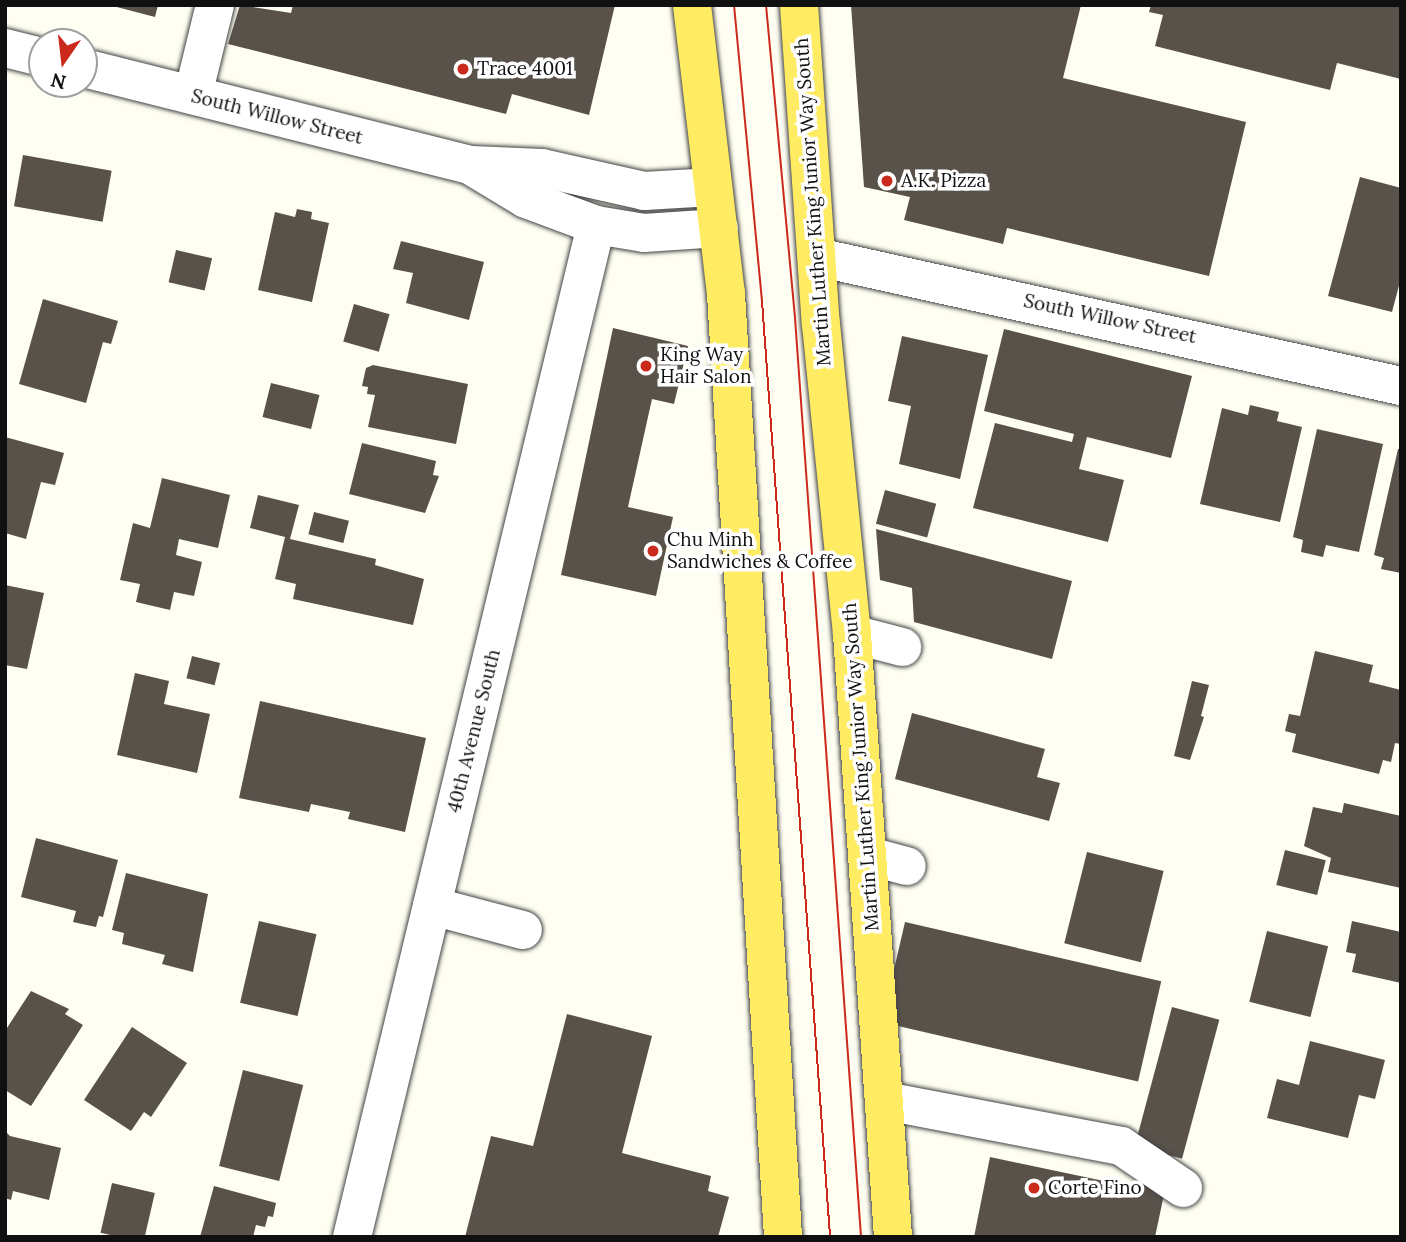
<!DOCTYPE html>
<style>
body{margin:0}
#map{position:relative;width:1406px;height:1242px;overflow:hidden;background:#fffef2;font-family:Lora,serif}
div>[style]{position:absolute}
.building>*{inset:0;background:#59524b;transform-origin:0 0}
.roads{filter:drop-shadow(0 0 2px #434343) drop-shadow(0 0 2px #434343)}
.minor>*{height:38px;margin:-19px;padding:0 19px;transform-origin:19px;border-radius:19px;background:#fff}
.major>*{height:38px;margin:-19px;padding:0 19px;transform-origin:19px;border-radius:19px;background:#ffec62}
.tram>*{height:2px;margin:-1px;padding:0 1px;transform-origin:1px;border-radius:1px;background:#cb291c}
.dots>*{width:19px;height:19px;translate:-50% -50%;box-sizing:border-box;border:4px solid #fff;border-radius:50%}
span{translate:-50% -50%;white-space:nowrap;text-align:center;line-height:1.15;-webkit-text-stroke:7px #fff;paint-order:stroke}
.poi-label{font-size:19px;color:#101010}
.left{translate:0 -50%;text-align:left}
.street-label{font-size:19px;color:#101010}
.frame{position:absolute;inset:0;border:7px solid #101010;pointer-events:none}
.north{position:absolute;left:28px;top:28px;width:70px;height:70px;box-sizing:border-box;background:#fff;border:2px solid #9f9f9f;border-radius:50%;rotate:194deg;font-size:19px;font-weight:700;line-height:28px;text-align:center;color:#101010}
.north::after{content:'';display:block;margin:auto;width:24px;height:32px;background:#cb291c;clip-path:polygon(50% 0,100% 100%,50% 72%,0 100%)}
</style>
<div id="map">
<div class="building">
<div style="clip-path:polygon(109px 5px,158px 5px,155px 17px)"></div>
<div style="clip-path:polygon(240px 5px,291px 13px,293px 5px,615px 5px,589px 115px,512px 94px,506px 114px,228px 44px)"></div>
<div style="clip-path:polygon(851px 5px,1081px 5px,1063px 78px,1246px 122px,1209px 276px,1007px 228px,1003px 244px,904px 220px,910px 197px,864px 187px)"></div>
<div style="clip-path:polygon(1151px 5px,1401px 5px,1401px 79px,1337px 63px,1330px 90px,1155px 46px,1163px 15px,1149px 12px)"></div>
<div style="left:23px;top:155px;width:90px;height:52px;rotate:10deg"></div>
<div style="clip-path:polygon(1360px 177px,1401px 188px,1401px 278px,1392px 312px,1328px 296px)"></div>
<div style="clip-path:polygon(297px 209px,312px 212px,311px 219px,329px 223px,312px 302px,258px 290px,275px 212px,295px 217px)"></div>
<div style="clip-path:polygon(401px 241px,484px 262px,469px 320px,406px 303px,413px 273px,393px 269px)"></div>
<div style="left:176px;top:250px;width:37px;height:33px;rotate:13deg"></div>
<div style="clip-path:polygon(43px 299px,118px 321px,111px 344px,103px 342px,86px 403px,19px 384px)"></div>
<div style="left:354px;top:304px;width:37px;height:39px;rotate:16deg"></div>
<div style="clip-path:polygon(613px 328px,688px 346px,674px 404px,652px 399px,628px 507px,673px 517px,656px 596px,561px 575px)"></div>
<div style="clip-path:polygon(1004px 329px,1192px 376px,1171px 458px,1087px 437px,1079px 469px,1124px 480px,1108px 542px,973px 508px,995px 423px,1072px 442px,1074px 434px,984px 411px)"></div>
<div style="clip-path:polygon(902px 336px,988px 355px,960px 479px,899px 464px,911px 406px,888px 401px)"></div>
<div style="clip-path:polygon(373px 365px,468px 384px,456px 444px,368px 427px,375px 395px,367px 394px,368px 387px,362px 386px,366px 368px)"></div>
<div style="left:271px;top:383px;width:50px;height:35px;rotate:14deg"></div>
<div style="clip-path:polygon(1250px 405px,1279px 412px,1277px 421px,1302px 427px,1280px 522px,1200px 504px,1222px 408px,1248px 415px)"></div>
<div style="clip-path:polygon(1317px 429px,1383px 444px,1359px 552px,1326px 545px,1323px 557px,1301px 552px,1303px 540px,1293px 537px)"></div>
<div style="clip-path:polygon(5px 437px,64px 453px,55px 485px,41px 482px,26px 539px,5px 533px)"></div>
<div style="clip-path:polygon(362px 443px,436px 461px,433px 475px,439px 476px,425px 513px,349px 494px)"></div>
<div style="clip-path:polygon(1398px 449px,1401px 449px,1401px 573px,1381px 569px,1384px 558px,1374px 555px)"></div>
<div style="clip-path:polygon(162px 478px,230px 495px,218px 548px,179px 539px,176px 555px,202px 562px,194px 596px,174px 592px,170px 610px,136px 602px,140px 584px,120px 580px,133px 523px,150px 528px)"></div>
<div style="left:885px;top:490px;width:53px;height:35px;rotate:15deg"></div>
<div style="clip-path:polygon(258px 495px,299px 505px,290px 539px,376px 559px,375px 565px,424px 579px,413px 625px,293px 599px,296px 584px,275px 579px,285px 537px,250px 528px)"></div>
<div style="left:314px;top:512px;width:36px;height:23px;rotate:14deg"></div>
<div style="clip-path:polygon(876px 529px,1072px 581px,1052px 659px,914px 622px,912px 588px,880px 580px)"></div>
<div style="clip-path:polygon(5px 585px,44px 593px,27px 669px,5px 665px)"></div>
<div style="clip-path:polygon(1315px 651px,1373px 665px,1369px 682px,1401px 690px,1401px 744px,1395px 743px,1391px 762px,1383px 760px,1379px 774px,1292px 752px,1296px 734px,1285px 731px,1289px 714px,1300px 716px)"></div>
<div style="left:192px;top:656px;width:29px;height:23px;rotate:14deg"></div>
<div style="clip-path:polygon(135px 673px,169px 681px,164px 704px,210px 714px,197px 773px,117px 755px)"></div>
<div style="clip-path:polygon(1192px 681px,1209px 685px,1201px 716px,1204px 717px,1190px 760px,1174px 756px)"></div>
<div style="clip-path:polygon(260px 701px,426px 738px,405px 832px,348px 819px,350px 812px,311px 804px,309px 812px,239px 798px)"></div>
<div style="clip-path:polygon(912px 713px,1045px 749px,1037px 777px,1060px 783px,1049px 821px,895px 779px)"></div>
<div style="clip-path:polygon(1344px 803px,1401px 816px,1401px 888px,1328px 872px,1331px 858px,1304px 846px,1313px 807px,1342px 813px)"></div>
<div style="clip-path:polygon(36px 838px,118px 860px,103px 917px,99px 916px,96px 927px,73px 922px,76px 911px,21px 897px)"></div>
<div style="left:1285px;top:850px;width:42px;height:36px;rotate:14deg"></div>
<div style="left:1087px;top:852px;width:79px;height:94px;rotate:14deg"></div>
<div style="clip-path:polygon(126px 873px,208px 894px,193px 972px,162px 964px,165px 955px,122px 944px,124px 933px,112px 930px)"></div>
<div style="left:259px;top:921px;width:59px;height:84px;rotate:13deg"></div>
<div style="clip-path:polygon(1352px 921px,1401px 932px,1401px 983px,1352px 972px,1356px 954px,1346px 952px)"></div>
<div style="left:905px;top:922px;width:263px;height:103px;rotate:13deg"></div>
<div style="left:1267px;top:931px;width:63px;height:73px;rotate:14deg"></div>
<div style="clip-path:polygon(31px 991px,69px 1009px,65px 1014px,83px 1025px,31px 1106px,5px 1090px,5px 1031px)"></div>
<div style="left:1172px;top:1007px;width:49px;height:144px;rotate:15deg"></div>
<div style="clip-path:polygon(567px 1014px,652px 1036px,622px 1153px,711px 1176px,708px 1191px,729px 1197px,718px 1237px,465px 1237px,491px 1136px,533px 1146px)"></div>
<div style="clip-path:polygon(132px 1027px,187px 1063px,151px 1117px,144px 1112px,131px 1131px,84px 1100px)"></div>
<div style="clip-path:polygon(1310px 1041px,1385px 1060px,1375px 1099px,1359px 1095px,1348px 1138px,1267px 1118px,1277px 1079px,1299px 1085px)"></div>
<div style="left:243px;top:1070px;width:62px;height:99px;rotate:14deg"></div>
<div style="clip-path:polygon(5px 1131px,10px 1136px,61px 1148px,49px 1200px,13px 1191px,11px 1200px,5px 1198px)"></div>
<div style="clip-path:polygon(990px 1157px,1137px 1188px,1139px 1179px,1166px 1185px,1155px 1237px,974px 1237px)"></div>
<div style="left:112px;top:1183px;width:44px;height:51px;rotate:13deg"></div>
<div style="clip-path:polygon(214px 1186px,276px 1203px,273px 1217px,268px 1216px,265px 1227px,256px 1225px,253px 1237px,200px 1237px)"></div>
</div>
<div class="roads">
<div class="minor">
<div style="left:5px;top:48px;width:38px;rotate:14deg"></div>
<div style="left:84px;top:68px;width:399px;rotate:14.1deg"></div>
<div style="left:471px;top:165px;width:71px;rotate:2.4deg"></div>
<div style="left:542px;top:168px;width:105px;rotate:12.7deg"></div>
<div style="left:644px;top:191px;width:69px;rotate:-3.3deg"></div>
<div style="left:193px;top:95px;width:93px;rotate:-76.3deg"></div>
<div style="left:473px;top:167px;width:62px;rotate:31.1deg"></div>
<div style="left:526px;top:199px;width:75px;rotate:20.4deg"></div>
<div style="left:596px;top:225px;width:49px;rotate:9.5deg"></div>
<div style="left:644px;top:233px;width:75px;rotate:-3.8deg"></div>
<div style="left:817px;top:257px;width:598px;rotate:12.46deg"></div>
<div style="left:852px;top:634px;width:52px;rotate:14.6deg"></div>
<div style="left:869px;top:856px;width:39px;rotate:15deg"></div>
<div style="left:432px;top:906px;width:94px;rotate:14.8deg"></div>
<div style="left:885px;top:1101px;width:240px;rotate:10.8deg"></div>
<div style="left:1121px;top:1146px;width:75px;rotate:34.1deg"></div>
<div style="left:352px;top:1237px;width:1041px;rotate:-76.44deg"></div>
</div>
<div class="major">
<div style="left:692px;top:5px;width:291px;rotate:83.3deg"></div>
<div style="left:726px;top:294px;width:945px;rotate:86.54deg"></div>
<div style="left:799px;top:5px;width:320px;rotate:86.1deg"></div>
<div style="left:821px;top:324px;width:312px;rotate:84.3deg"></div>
<div style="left:852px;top:634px;width:604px;rotate:86.11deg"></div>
</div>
</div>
<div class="tram">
<div style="left:734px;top:5px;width:297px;rotate:84.6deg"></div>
<div style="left:762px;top:301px;width:938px;rotate:85.84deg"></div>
<div style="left:766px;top:5px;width:314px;rotate:84.7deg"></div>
<div style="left:795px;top:318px;width:921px;rotate:85.89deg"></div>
</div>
<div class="dots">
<div style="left:463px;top:69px;background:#cb291c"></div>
<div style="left:887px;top:181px;background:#cb291c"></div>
<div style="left:646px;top:366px;background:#cb291c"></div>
<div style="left:653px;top:551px;background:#cb291c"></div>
<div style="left:1034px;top:1188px;background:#cb291c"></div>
</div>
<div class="poi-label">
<span class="left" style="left:477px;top:69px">Trace 4001</span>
<span class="left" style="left:901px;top:181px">A.K. Pizza</span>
<span class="left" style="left:660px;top:366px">King Way<br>Hair Salon</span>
<span class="left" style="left:667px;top:551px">Chu Minh<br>Sandwiches &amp; Coffee</span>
<span class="left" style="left:1048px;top:1188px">Corte Fino</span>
</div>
<div class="street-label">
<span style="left:277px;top:117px;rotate:14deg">South Willow Street</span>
<span style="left:813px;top:202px;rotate:-94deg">Martin Luther King Junior Way South</span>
<span style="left:1110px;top:319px;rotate:12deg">South Willow Street</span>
<span style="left:474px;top:731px;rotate:-76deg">40th Avenue South</span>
<span style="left:861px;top:767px;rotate:-94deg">Martin Luther King Junior Way South</span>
</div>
<div class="frame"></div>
<div class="north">N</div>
</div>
